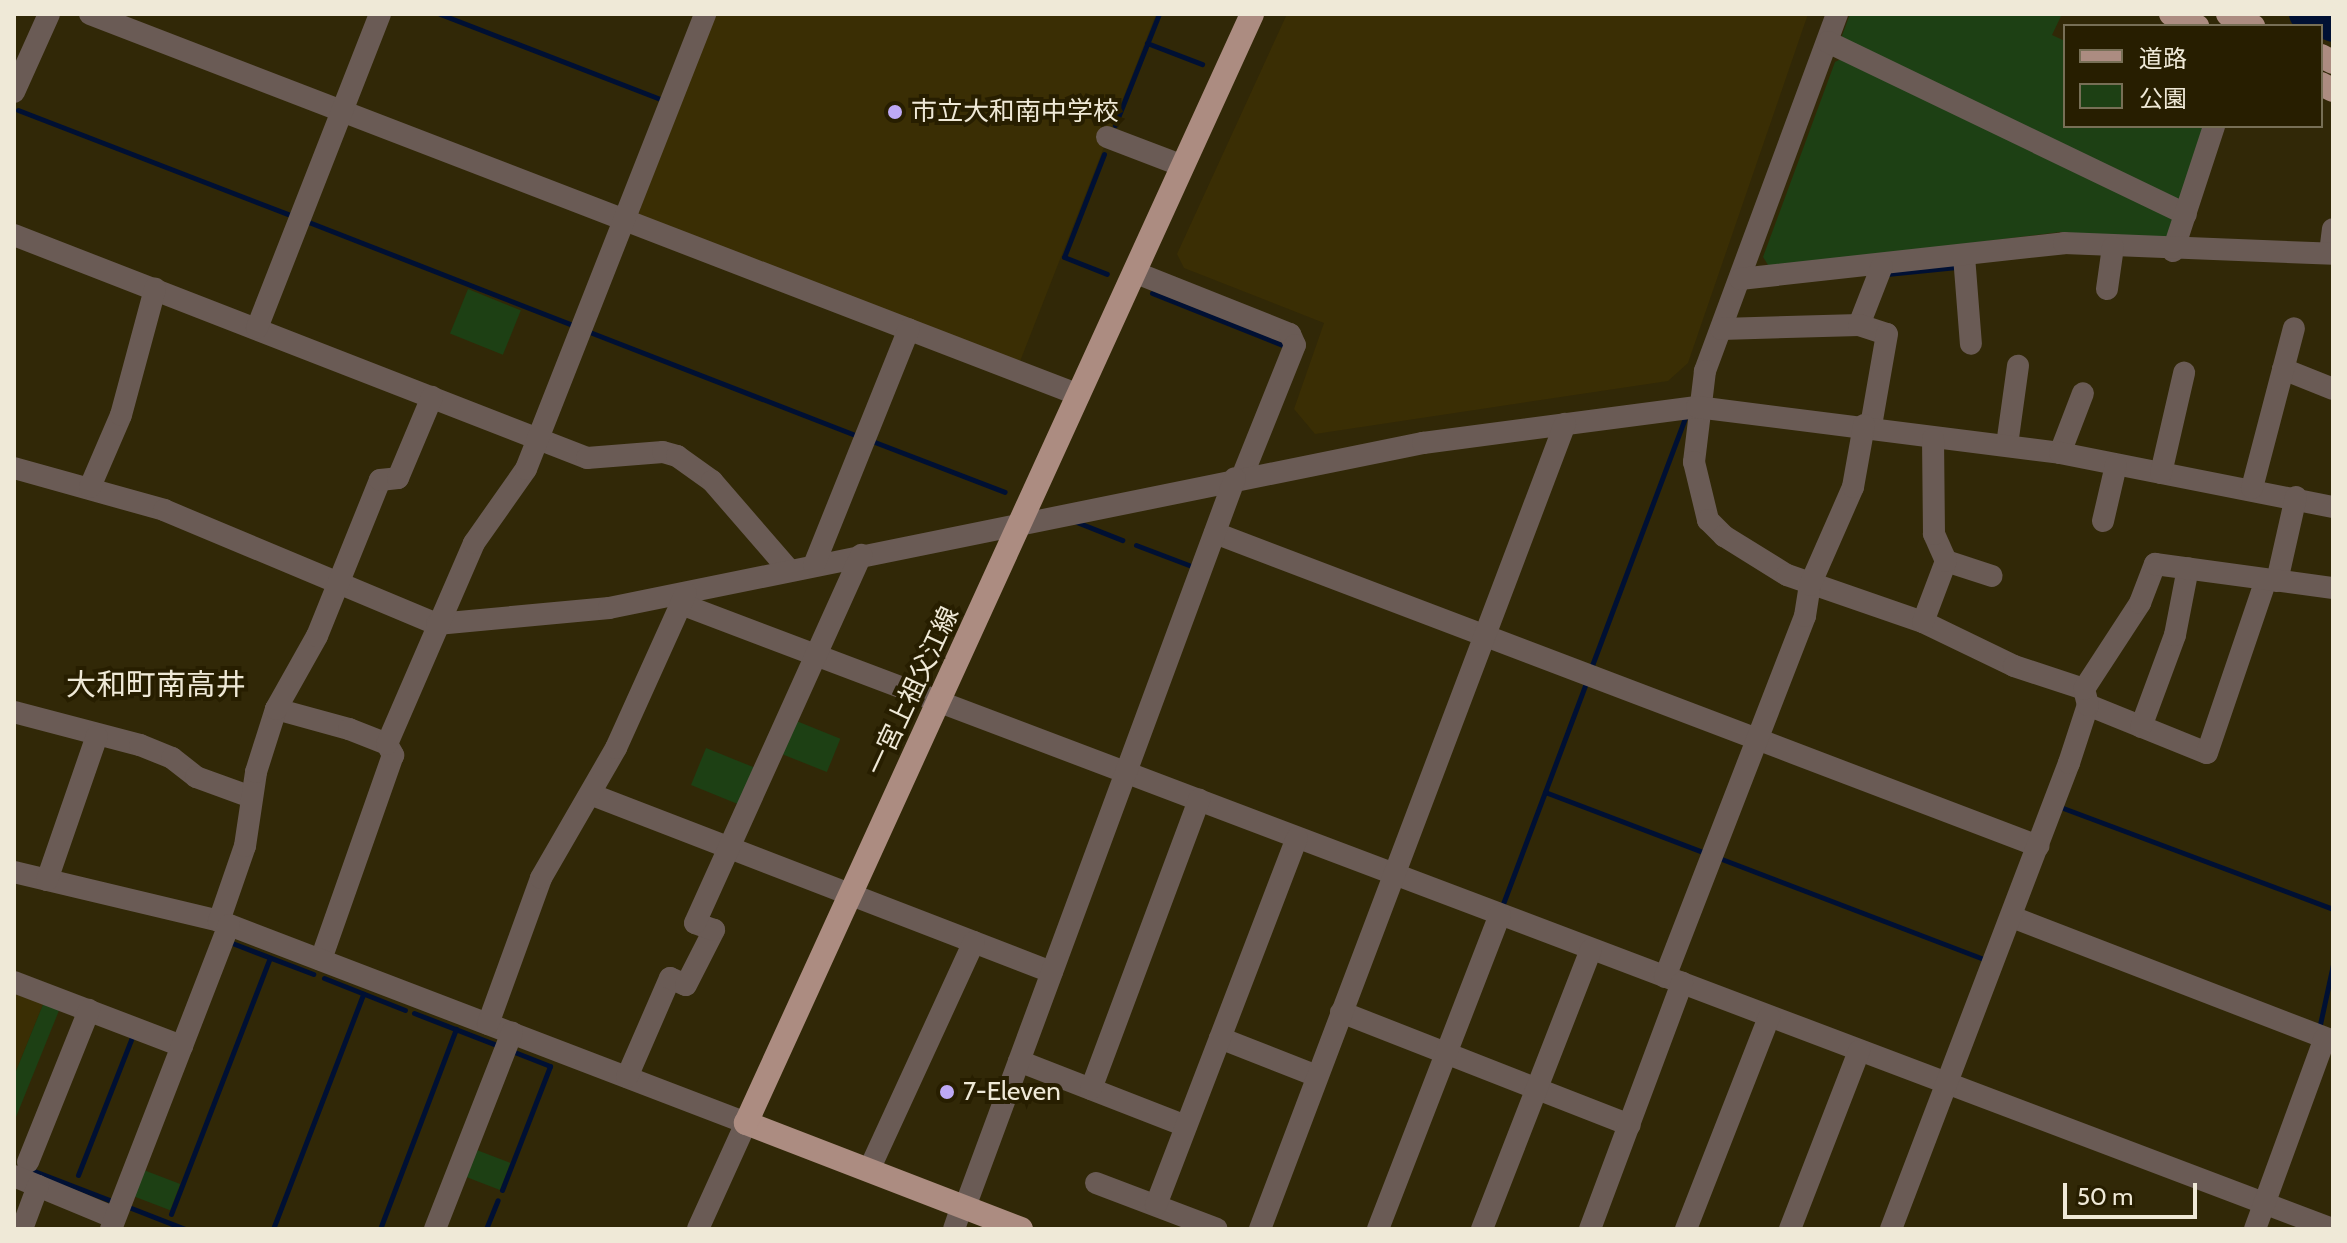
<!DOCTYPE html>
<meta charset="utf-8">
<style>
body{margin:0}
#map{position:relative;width:2347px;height:1243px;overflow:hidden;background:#312807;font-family:Cabin,"Noto Sans JP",sans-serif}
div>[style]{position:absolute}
.built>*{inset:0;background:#3a2e04}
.green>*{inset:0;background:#1d4014;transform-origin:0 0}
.stream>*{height:5px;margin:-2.5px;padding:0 2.5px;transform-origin:2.5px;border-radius:2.5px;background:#001033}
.river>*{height:32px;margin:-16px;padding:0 16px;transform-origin:16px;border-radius:16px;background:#001033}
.minor>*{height:22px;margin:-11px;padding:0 11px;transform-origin:11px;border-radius:11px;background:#6a5b55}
.major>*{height:24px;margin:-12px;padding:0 12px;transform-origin:12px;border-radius:12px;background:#ac8c81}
.dots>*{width:22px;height:22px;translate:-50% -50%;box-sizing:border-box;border:4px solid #271e00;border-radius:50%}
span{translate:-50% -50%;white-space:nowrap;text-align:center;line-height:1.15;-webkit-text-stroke:8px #271e00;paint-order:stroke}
.poi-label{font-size:26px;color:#efe9d7}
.left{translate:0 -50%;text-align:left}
.street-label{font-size:26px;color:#efe9d7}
.quarter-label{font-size:30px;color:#efe9d7}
.frame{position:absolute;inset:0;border:16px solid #efe9d7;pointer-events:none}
.legend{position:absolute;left:2063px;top:24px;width:260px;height:104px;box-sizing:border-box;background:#271e00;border:2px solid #776f56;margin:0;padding:10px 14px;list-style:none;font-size:24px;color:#efe9d7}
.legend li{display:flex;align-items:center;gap:16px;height:40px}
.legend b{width:40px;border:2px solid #776f56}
.scale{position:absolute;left:2063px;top:1183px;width:134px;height:36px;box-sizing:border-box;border:4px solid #efe9d7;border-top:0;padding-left:10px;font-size:24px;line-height:28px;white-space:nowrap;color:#efe9d7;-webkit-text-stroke:6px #271e00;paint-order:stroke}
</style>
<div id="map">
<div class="built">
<div style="clip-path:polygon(711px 14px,1156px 14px,1019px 364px,637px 218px)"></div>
<div style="clip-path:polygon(1287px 14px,1808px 14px,1688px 363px,1668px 381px,1315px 434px,1294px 409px,1324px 323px,1184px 268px,1177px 254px)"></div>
<div style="clip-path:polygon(14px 991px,44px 1002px,14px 1076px)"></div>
</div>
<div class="green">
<div style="clip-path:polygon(1850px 14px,2062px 14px,2052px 35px,2065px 41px,2065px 126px,2210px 126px,2183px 204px,1840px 41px)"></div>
<div style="clip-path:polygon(1843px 58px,2172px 216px,2176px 222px,2165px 240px,2060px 232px,1770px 268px,1763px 257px,1835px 62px)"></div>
<div style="left:468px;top:289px;width:57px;height:48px;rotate:22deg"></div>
<div style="left:794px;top:720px;width:50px;height:36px;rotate:22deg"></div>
<div style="left:706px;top:748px;width:57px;height:40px;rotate:22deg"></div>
<div style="clip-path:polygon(44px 1002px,60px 1008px,14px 1122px,14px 1076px)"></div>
<div style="left:474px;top:1149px;width:39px;height:29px;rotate:21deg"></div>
<div style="left:141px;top:1169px;width:42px;height:28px;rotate:21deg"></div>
</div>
<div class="stream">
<div style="left:440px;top:14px;width:236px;rotate:21.1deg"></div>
<div style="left:1147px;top:43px;width:59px;rotate:20.9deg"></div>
<div style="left:18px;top:110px;width:295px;rotate:21.1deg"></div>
<div style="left:1115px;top:125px;width:119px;rotate:-68.4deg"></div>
<div style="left:1104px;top:154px;width:110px;rotate:111.2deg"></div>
<div style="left:1064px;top:257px;width:46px;rotate:21.6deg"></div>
<div style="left:306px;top:221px;width:283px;rotate:21.3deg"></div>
<div style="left:1887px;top:274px;width:70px;rotate:-5.7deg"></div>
<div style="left:1152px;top:293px;width:141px;rotate:21.7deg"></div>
<div style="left:587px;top:331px;width:291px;rotate:21.2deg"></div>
<div style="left:872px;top:441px;width:142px;rotate:21deg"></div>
<div style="left:1074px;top:521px;width:52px;rotate:21.6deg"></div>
<div style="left:1136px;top:545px;width:62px;rotate:20.8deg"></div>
<div style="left:1591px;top:668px;width:267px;rotate:-69.4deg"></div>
<div style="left:1545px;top:792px;width:172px;rotate:20.8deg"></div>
<div style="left:2063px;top:808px;width:288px;rotate:20.5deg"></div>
<div style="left:1719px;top:858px;width:286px;rotate:20.9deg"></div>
<div style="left:1501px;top:909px;width:239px;rotate:-69.4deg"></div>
<div style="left:232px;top:943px;width:87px;rotate:20.9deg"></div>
<div style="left:324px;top:978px;width:87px;rotate:21.6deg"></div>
<div style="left:414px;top:1013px;width:91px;rotate:21.2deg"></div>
<div style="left:2319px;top:1029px;width:66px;rotate:-77.8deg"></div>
<div style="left:29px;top:1169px;width:94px;rotate:21.1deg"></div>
<div style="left:78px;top:1175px;width:150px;rotate:-68.6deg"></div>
<div style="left:502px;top:1190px;width:133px;rotate:-68.8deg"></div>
<div style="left:550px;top:1066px;width:41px;rotate:-158.5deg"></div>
<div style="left:126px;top:1206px;width:63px;rotate:21.3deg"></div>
<div style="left:171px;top:1214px;width:274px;rotate:-68.9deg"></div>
<div style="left:273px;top:1229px;width:252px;rotate:-69deg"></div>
<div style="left:380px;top:1229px;width:214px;rotate:-69.2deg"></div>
<div style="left:486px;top:1229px;width:31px;rotate:-68deg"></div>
</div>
<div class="river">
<div style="left:2305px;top:14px;width:30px;rotate:23deg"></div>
</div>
<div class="minor">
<div style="left:90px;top:14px;width:1060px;rotate:21.07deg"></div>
<div style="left:1837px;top:14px;width:381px;rotate:110.3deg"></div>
<div style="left:1705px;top:371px;width:92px;rotate:96.9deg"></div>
<div style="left:1694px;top:462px;width:60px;rotate:76.4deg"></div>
<div style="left:1708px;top:520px;width:23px;rotate:45deg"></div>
<div style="left:1724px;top:536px;width:74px;rotate:31.8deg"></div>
<div style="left:1787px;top:575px;width:144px;rotate:19.1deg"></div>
<div style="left:1923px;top:622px;width:101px;rotate:25.8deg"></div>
<div style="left:2014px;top:666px;width:74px;rotate:18.2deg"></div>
<div style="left:1828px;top:42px;width:397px;rotate:25.7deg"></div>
<div style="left:14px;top:92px;width:85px;rotate:-65.8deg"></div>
<div style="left:1107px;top:137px;width:81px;rotate:20.9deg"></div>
<div style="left:14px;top:235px;width:615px;rotate:21.26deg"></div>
<div style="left:587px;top:458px;width:76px;rotate:-4.5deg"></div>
<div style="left:663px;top:452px;width:15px;rotate:16deg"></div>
<div style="left:677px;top:456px;width:43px;rotate:35.5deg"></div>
<div style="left:712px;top:481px;width:118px;rotate:49.1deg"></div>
<div style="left:2173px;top:251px;width:132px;rotate:-71.8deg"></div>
<div style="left:2330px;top:253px;width:24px;rotate:-83deg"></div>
<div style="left:1964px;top:256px;width:88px;rotate:85.5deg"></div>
<div style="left:1134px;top:272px;width:168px;rotate:21.7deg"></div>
<div style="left:1290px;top:334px;width:12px;rotate:66deg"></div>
<div style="left:1295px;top:345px;width:142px;rotate:111.9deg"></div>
<div style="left:1740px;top:279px;width:326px;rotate:-6.3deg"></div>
<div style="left:2064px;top:243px;width:269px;rotate:2.3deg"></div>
<div style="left:2107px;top:289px;width:42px;rotate:-81.9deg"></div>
<div style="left:1859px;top:325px;width:63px;rotate:-68.7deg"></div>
<div style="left:257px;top:328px;width:337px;rotate:-68.6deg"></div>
<div style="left:1721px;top:329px;width:138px;rotate:-1.7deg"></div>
<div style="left:1859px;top:325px;width:29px;rotate:18deg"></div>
<div style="left:1887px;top:334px;width:93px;rotate:99.9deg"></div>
<div style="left:2283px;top:369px;width:54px;rotate:21.8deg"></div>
<div style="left:2007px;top:445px;width:80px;rotate:-82.1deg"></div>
<div style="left:2060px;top:453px;width:64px;rotate:-69deg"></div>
<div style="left:14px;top:468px;width:156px;rotate:15.6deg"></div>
<div style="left:164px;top:510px;width:296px;rotate:22.7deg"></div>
<div style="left:437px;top:624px;width:173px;rotate:-5.3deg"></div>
<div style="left:609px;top:608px;width:831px;rotate:-11.46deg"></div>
<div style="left:1423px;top:443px;width:276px;rotate:-7.5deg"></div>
<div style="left:1697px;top:407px;width:366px;rotate:7.2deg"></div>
<div style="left:2060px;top:453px;width:278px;rotate:11.2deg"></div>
<div style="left:2161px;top:473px;width:103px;rotate:-77deg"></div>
<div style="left:90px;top:487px;width:78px;rotate:-66.7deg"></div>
<div style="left:121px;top:415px;width:131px;rotate:-74.9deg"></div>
<div style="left:2252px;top:488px;width:165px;rotate:-75.3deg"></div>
<div style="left:2103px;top:521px;width:57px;rotate:-76.9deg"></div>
<div style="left:1215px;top:533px;width:881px;rotate:20.82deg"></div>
<div style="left:1946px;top:561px;width:48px;rotate:18.1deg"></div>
<div style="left:814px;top:565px;width:254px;rotate:-68.1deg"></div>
<div style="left:2277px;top:581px;width:86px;rotate:-77.3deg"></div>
<div style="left:681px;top:604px;width:1765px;rotate:20.73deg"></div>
<div style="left:1923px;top:622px;width:65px;rotate:-69.3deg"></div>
<div style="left:1946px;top:561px;width:30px;rotate:-114deg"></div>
<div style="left:1934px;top:534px;width:95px;rotate:-90.6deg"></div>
<div style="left:2088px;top:705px;width:128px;rotate:22deg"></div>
<div style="left:2207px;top:753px;width:183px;rotate:-71.2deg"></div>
<div style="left:276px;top:709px;width:76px;rotate:15.3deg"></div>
<div style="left:349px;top:729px;width:41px;rotate:21.5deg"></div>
<div style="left:387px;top:744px;width:13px;rotate:61deg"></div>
<div style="left:393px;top:755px;width:217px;rotate:109.4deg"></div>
<div style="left:14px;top:712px;width:130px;rotate:14.7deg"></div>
<div style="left:140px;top:745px;width:35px;rotate:22deg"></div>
<div style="left:172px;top:758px;width:31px;rotate:38deg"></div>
<div style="left:196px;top:777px;width:59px;rotate:20deg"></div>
<div style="left:2141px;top:727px;width:98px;rotate:-69.7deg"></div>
<div style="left:2175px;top:635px;width:68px;rotate:-79deg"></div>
<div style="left:387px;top:744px;width:219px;rotate:-66.6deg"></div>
<div style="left:474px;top:543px;width:90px;rotate:-54.9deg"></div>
<div style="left:526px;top:469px;width:489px;rotate:-68.5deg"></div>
<div style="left:590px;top:794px;width:495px;rotate:21.1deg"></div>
<div style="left:14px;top:872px;width:211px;rotate:13.4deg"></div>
<div style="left:219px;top:921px;width:564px;rotate:20.97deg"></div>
<div style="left:746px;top:1123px;width:116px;rotate:114.4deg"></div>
<div style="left:47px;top:880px;width:152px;rotate:-70.9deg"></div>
<div style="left:2012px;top:917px;width:344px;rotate:21.1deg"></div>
<div style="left:219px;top:921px;width:79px;rotate:-70.9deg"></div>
<div style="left:245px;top:846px;width:75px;rotate:-81.5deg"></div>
<div style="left:256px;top:772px;width:66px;rotate:-72.4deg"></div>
<div style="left:276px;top:709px;width:84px;rotate:-60.7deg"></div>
<div style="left:317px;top:636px;width:168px;rotate:-68deg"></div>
<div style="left:380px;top:480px;width:18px;rotate:-6deg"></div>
<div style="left:398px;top:478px;width:88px;rotate:-67.2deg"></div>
<div style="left:1665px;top:977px;width:387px;rotate:-68.8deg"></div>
<div style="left:1805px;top:616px;width:31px;rotate:-81deg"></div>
<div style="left:1810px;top:585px;width:107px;rotate:-66.3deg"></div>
<div style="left:1853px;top:487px;width:63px;rotate:-79.9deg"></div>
<div style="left:14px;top:982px;width:180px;rotate:20.9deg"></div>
<div style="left:1341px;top:1012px;width:310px;rotate:21.4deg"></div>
<div style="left:488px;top:1024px;width:155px;rotate:-70deg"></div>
<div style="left:541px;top:878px;width:150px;rotate:-60deg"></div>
<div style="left:616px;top:748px;width:170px;rotate:-65.7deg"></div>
<div style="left:1220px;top:1038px;width:104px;rotate:21.4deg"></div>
<div style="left:1019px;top:1061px;width:179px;rotate:21.3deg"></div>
<div style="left:627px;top:1077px;width:108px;rotate:-66.5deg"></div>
<div style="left:670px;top:978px;width:17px;rotate:24deg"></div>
<div style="left:686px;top:985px;width:62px;rotate:-63deg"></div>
<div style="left:714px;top:930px;width:20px;rotate:-160deg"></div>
<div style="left:695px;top:923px;width:404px;rotate:-65.7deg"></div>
<div style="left:1091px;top:1089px;width:309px;rotate:-69.5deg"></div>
<div style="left:28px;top:1162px;width:164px;rotate:-68.1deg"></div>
<div style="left:869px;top:1170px;width:251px;rotate:-65.3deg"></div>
<div style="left:14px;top:1176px;width:109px;rotate:22.6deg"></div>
<div style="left:1096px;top:1183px;width:129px;rotate:20.8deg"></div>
<div style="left:1156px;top:1205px;width:393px;rotate:-69deg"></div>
<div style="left:965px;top:1207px;width:777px;rotate:-69.68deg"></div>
<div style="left:22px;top:1229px;width:46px;rotate:-69.6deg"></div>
<div style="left:111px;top:1229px;width:326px;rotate:-68.8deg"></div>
<div style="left:435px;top:1229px;width:211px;rotate:-68.6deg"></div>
<div style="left:954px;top:1229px;width:24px;rotate:-71deg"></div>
<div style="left:1260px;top:1229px;width:861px;rotate:-69.25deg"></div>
<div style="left:1378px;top:1229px;width:337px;rotate:-68.8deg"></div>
<div style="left:1482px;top:1229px;width:300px;rotate:-68.7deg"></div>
<div style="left:1590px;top:1229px;width:263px;rotate:-69.5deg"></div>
<div style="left:1686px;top:1229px;width:228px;rotate:-68.6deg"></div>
<div style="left:1790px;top:1229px;width:191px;rotate:-68.8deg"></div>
<div style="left:1891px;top:1229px;width:499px;rotate:-69.1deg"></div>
<div style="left:2069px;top:763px;width:61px;rotate:-71.9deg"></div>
<div style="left:2088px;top:705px;width:16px;rotate:-104deg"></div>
<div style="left:2084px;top:689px;width:103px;rotate:-56.9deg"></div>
<div style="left:2140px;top:603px;width:42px;rotate:-69deg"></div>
<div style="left:2155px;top:564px;width:180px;rotate:7.7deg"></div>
<div style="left:2255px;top:1229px;width:203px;rotate:-69.9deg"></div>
</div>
<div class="major">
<div style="left:2171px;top:14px;width:29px;rotate:25deg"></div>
<div style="left:2228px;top:14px;width:28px;rotate:26deg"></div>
<div style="left:2321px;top:56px;width:13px;rotate:27deg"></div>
<div style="left:2321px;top:84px;width:13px;rotate:27deg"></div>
<div style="left:1021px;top:1229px;width:295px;rotate:-158.9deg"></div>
<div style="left:746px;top:1123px;width:1219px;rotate:-65.47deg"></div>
</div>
<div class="dots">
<div style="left:895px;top:112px;background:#bea9f5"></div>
<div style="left:947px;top:1092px;background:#bea9f5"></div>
</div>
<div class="poi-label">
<span class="left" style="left:911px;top:112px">市立大和南中学校</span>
<span class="left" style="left:963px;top:1092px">7-Eleven</span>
</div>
<div class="street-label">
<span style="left:913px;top:691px;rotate:-65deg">一宮上祖父江線</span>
</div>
<div class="quarter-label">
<span style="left:156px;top:685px">大和町南高井</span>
</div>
<div class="frame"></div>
<ul class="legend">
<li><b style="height:10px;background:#ac8c81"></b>道路</li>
<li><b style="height:22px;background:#1d4014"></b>公園</li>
</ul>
<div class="scale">50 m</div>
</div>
